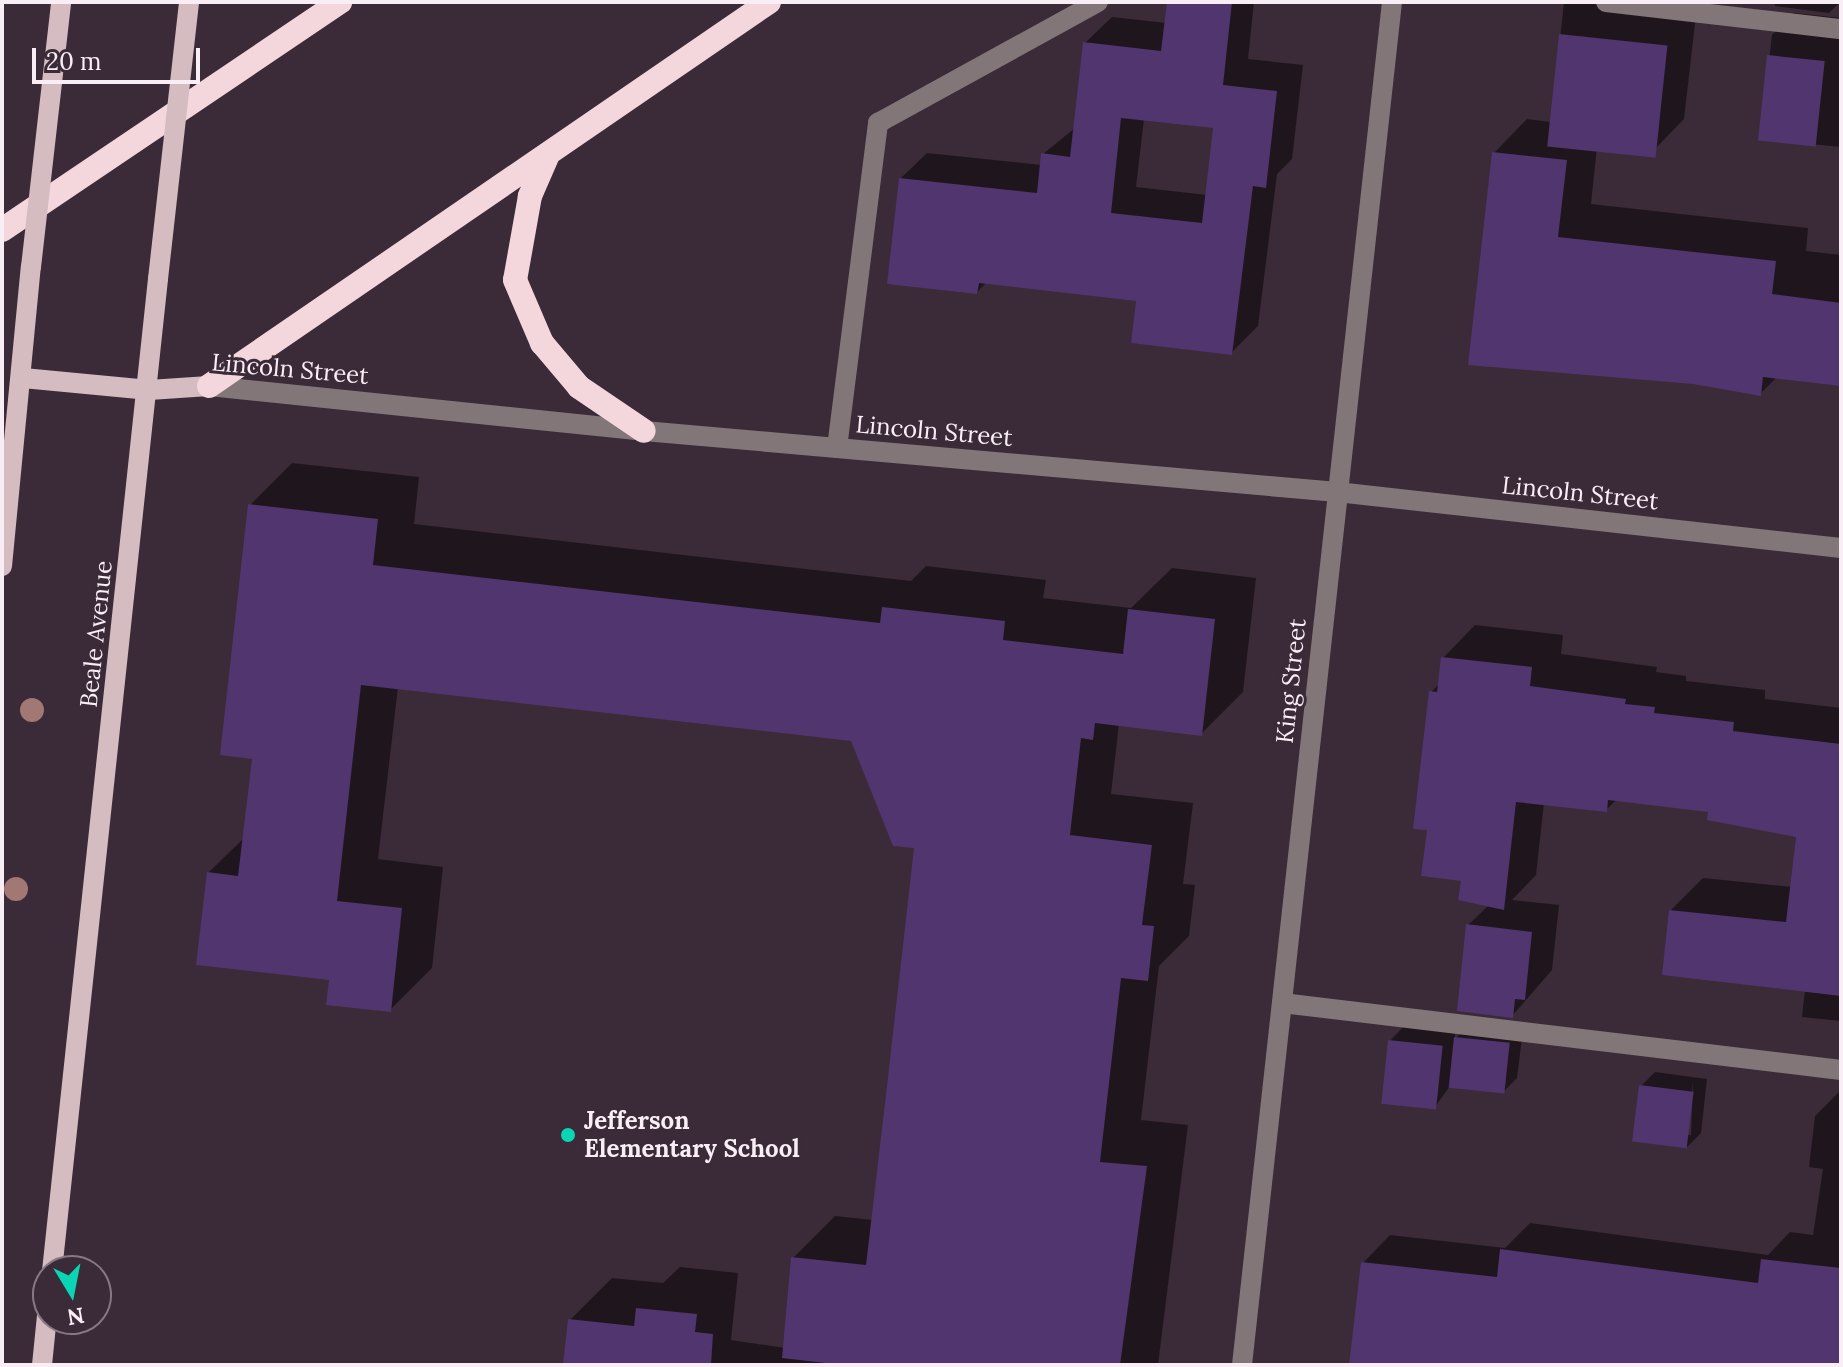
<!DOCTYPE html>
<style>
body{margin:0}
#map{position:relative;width:1843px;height:1367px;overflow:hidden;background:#3b2a37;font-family:Lora,serif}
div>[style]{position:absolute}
.shadow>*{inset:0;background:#0007}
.building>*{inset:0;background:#50356f;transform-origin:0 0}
.minor>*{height:20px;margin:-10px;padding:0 10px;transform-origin:10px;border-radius:10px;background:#827678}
.major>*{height:20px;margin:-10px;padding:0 10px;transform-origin:10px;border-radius:10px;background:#d4bcc0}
.highway>*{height:24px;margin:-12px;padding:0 12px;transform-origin:12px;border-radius:12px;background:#f4d7dc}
.major-bridge>*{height:20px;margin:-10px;padding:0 10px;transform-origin:10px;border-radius:10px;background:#d4bcc0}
.trees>*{width:24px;height:24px;margin:-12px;border-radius:50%;background:#a17873}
.dots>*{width:22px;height:22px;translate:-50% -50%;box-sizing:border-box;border:4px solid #3b2a37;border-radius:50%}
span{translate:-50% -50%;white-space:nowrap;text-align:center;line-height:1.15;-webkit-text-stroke:6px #3b2a37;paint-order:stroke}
.street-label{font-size:24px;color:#f9edf6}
.poi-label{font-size:24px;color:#f9edf6;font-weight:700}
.left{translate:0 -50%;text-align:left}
.frame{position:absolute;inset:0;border:4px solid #f9edf6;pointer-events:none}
.north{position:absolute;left:32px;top:1255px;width:80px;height:80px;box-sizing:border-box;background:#3b2a37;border:2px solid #877883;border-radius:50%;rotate:170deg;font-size:22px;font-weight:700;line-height:32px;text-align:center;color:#f9edf6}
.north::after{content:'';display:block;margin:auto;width:28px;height:36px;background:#0ad5b5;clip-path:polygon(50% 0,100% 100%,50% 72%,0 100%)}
.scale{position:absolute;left:32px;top:48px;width:168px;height:36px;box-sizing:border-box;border:4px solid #f9edf6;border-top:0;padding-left:10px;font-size:24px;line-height:28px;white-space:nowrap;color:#f9edf6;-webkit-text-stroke:6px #3b2a37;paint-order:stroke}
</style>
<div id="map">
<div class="shadow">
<div style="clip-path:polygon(evenodd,1169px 2px,1254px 2px,1248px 59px,1303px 65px,1292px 159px,1277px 174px,1258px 326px,1231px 353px,1138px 299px,987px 282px,977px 292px,900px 179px,927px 153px,1042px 165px,1043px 154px,1075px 128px,1085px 43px,1112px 17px,1167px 23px,1169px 2px,1144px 119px,1215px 127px,1207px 195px,1136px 187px,1144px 119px)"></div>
<div style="clip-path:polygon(1564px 2px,1693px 2px,1696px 15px,1684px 119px,1654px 150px,1597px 147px,1591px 204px,1808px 228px,1806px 251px,1841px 255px,1841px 384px,1777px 377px,1760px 394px,1693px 382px,1470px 363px,1494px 153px,1527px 119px,1551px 122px)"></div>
<div style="clip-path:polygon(1775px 2px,1840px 2px,1829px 13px,1775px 6px)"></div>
<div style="clip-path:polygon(1794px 13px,1841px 18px,1841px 147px,1760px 139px,1772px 35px)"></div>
<div style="clip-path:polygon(292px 463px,419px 477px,414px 524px,911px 581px,926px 566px,1046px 580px,1043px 598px,1131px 608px,1172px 568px,1256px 578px,1243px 692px,1201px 734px,1119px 724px,1111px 794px,1193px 803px,1183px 884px,1195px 885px,1189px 936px,1159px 966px,1141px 1120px,1188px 1125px,1158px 1365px,565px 1365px,570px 1320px,612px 1278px,663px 1283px,680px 1267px,738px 1273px,731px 1340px,785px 1348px,793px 1258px,835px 1216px,873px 1220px,916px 846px,853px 739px,398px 687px,378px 859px,443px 867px,432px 968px,390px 1010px,331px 978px,208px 873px,245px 837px,254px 757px,250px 505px)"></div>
<div style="clip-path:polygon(1475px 625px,1563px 635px,1561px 654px,1657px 667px,1656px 672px,1686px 676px,1686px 681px,1765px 690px,1765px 699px,1841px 708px,1841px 1021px,1802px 1017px,1805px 990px,1671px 910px,1703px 878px,1792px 887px,1798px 835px,1710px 810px,1617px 799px,1606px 810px,1544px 803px,1536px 875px,1512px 900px,1559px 905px,1552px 970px,1512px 1016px,1468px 925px,1489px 905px,1463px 879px,1429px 829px,1431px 692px,1440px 683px,1443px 658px)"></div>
<div style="clip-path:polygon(1470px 1024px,1523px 1030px,1517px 1078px,1503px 1092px,1450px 1086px,1435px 1107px,1390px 1041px,1403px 1027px,1455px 1033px,1455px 1039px)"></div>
<div style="clip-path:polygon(evenodd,1655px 1072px,1707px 1079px,1701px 1133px,1687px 1147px,1641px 1086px,1655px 1072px,1693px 1081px,1691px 1135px,1687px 1135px,1693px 1081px)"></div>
<div style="clip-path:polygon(1841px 1090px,1841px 1365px,1390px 1365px,1363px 1263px,1390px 1235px,1505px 1248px,1530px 1223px,1768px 1255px,1790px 1232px,1813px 1235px,1823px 1169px,1809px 1167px,1815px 1116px)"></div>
</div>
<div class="building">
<div style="clip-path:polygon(evenodd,1167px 2px,1232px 2px,1223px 85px,1277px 91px,1266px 188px,1253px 186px,1232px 355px,1131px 343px,1136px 301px,979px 283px,977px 294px,887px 284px,899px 178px,1037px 193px,1041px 153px,1070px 157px,1083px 42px,1161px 51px,1167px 2px,1121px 118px,1213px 128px,1202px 223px,1111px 213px,1121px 118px)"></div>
<div style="left:1559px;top:34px;width:109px;height:113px;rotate:6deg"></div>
<div style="left:1767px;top:55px;width:58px;height:86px;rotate:6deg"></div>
<div style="clip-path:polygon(1492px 152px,1567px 160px,1558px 237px,1776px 261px,1772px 294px,1841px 303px,1841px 386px,1763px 377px,1761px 396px,1693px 384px,1468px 365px)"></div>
<div style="clip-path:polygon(248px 504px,378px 519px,373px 565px,880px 623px,882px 607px,1005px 621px,1003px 640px,1123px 654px,1128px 609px,1215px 619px,1202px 736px,1095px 723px,1093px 740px,1081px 738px,1070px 835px,1152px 845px,1142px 925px,1154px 926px,1148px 981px,1121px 978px,1100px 1162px,1147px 1166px,1120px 1365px,843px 1365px,782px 1358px,791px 1257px,866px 1265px,887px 1086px,914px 848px,893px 846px,851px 741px,361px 685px,337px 901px,402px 908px,391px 1012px,326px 1005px,329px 980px,196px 965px,207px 872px,238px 876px,252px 759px,220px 755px)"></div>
<div style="clip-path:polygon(1441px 657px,1532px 667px,1530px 686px,1626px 699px,1625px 704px,1655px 707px,1654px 713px,1734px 722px,1733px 731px,1841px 744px,1841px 996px,1662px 975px,1669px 910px,1786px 922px,1796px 837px,1707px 820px,1708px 812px,1608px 800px,1607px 812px,1516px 802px,1504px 910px,1458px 900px,1461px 881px,1421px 876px,1427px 830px,1413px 829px,1429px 691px,1437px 692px)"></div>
<div style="clip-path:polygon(1466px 924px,1532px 932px,1525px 1000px,1515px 999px,1513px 1018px,1457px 1011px)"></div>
<div style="left:1454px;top:1037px;width:56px;height:51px;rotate:6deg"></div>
<div style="left:1388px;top:1040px;width:55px;height:64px;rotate:6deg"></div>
<div style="left:1639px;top:1085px;width:55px;height:57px;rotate:7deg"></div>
<div style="clip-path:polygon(1500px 1249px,1758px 1283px,1761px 1259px,1841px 1268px,1841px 1365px,1349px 1365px,1361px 1262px,1497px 1277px)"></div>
<div style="clip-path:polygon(636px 1308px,697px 1314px,695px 1332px,713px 1334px,711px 1365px,563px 1365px,568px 1319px,634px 1326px)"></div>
</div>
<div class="minor">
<div style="left:1606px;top:2px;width:237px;rotate:6.6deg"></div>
<div style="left:209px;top:386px;width:437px;rotate:5.9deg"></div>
<div style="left:644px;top:431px;width:696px;rotate:5.03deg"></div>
<div style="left:1337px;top:492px;width:507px;rotate:6.34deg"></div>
<div style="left:837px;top:448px;width:328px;rotate:-82.8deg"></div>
<div style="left:878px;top:123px;width:251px;rotate:-28.8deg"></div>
<div style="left:1282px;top:1003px;width:563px;rotate:6.83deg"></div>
<div style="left:1242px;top:1365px;width:1371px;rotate:-83.72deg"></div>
</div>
<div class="major">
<div style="left:23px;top:378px;width:127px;rotate:5.4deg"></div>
<div style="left:149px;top:390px;width:60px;rotate:-3.8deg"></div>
<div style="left:2px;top:566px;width:300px;rotate:-84.5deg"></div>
<div style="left:52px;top:1271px;width:998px;rotate:-83.9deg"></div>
<div style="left:42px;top:1365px;width:59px;rotate:-84.2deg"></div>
</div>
<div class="highway">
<div style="left:547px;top:157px;width:43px;rotate:113.6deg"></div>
<div style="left:530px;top:196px;width:85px;rotate:100.1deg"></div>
<div style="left:515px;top:280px;width:69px;rotate:66.8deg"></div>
<div style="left:542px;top:343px;width:57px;rotate:49.9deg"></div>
<div style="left:579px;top:387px;width:78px;rotate:34.1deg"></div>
<div style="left:2px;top:230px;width:408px;rotate:-34deg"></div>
<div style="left:209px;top:386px;width:679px;rotate:-34.44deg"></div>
</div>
<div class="major-bridge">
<div style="left:31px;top:267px;width:267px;rotate:-83.5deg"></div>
<div style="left:158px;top:279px;width:279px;rotate:-83.6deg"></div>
</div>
<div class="trees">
<div style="left:32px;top:710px"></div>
<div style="left:16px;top:889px"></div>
</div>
<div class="dots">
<div style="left:568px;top:1135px;background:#0ad5b5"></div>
</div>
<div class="street-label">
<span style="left:290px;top:369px;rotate:5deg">Lincoln Street</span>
<span style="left:934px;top:431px;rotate:5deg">Lincoln Street</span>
<span style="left:1580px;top:493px;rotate:6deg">Lincoln Street</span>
<span style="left:96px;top:634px;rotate:-84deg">Beale Avenue</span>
<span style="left:1291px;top:681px;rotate:-84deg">King Street</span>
</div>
<div class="poi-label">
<span class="left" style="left:584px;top:1135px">Jefferson<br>Elementary School</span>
</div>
<div class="frame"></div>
<div class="north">N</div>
<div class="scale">20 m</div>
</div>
